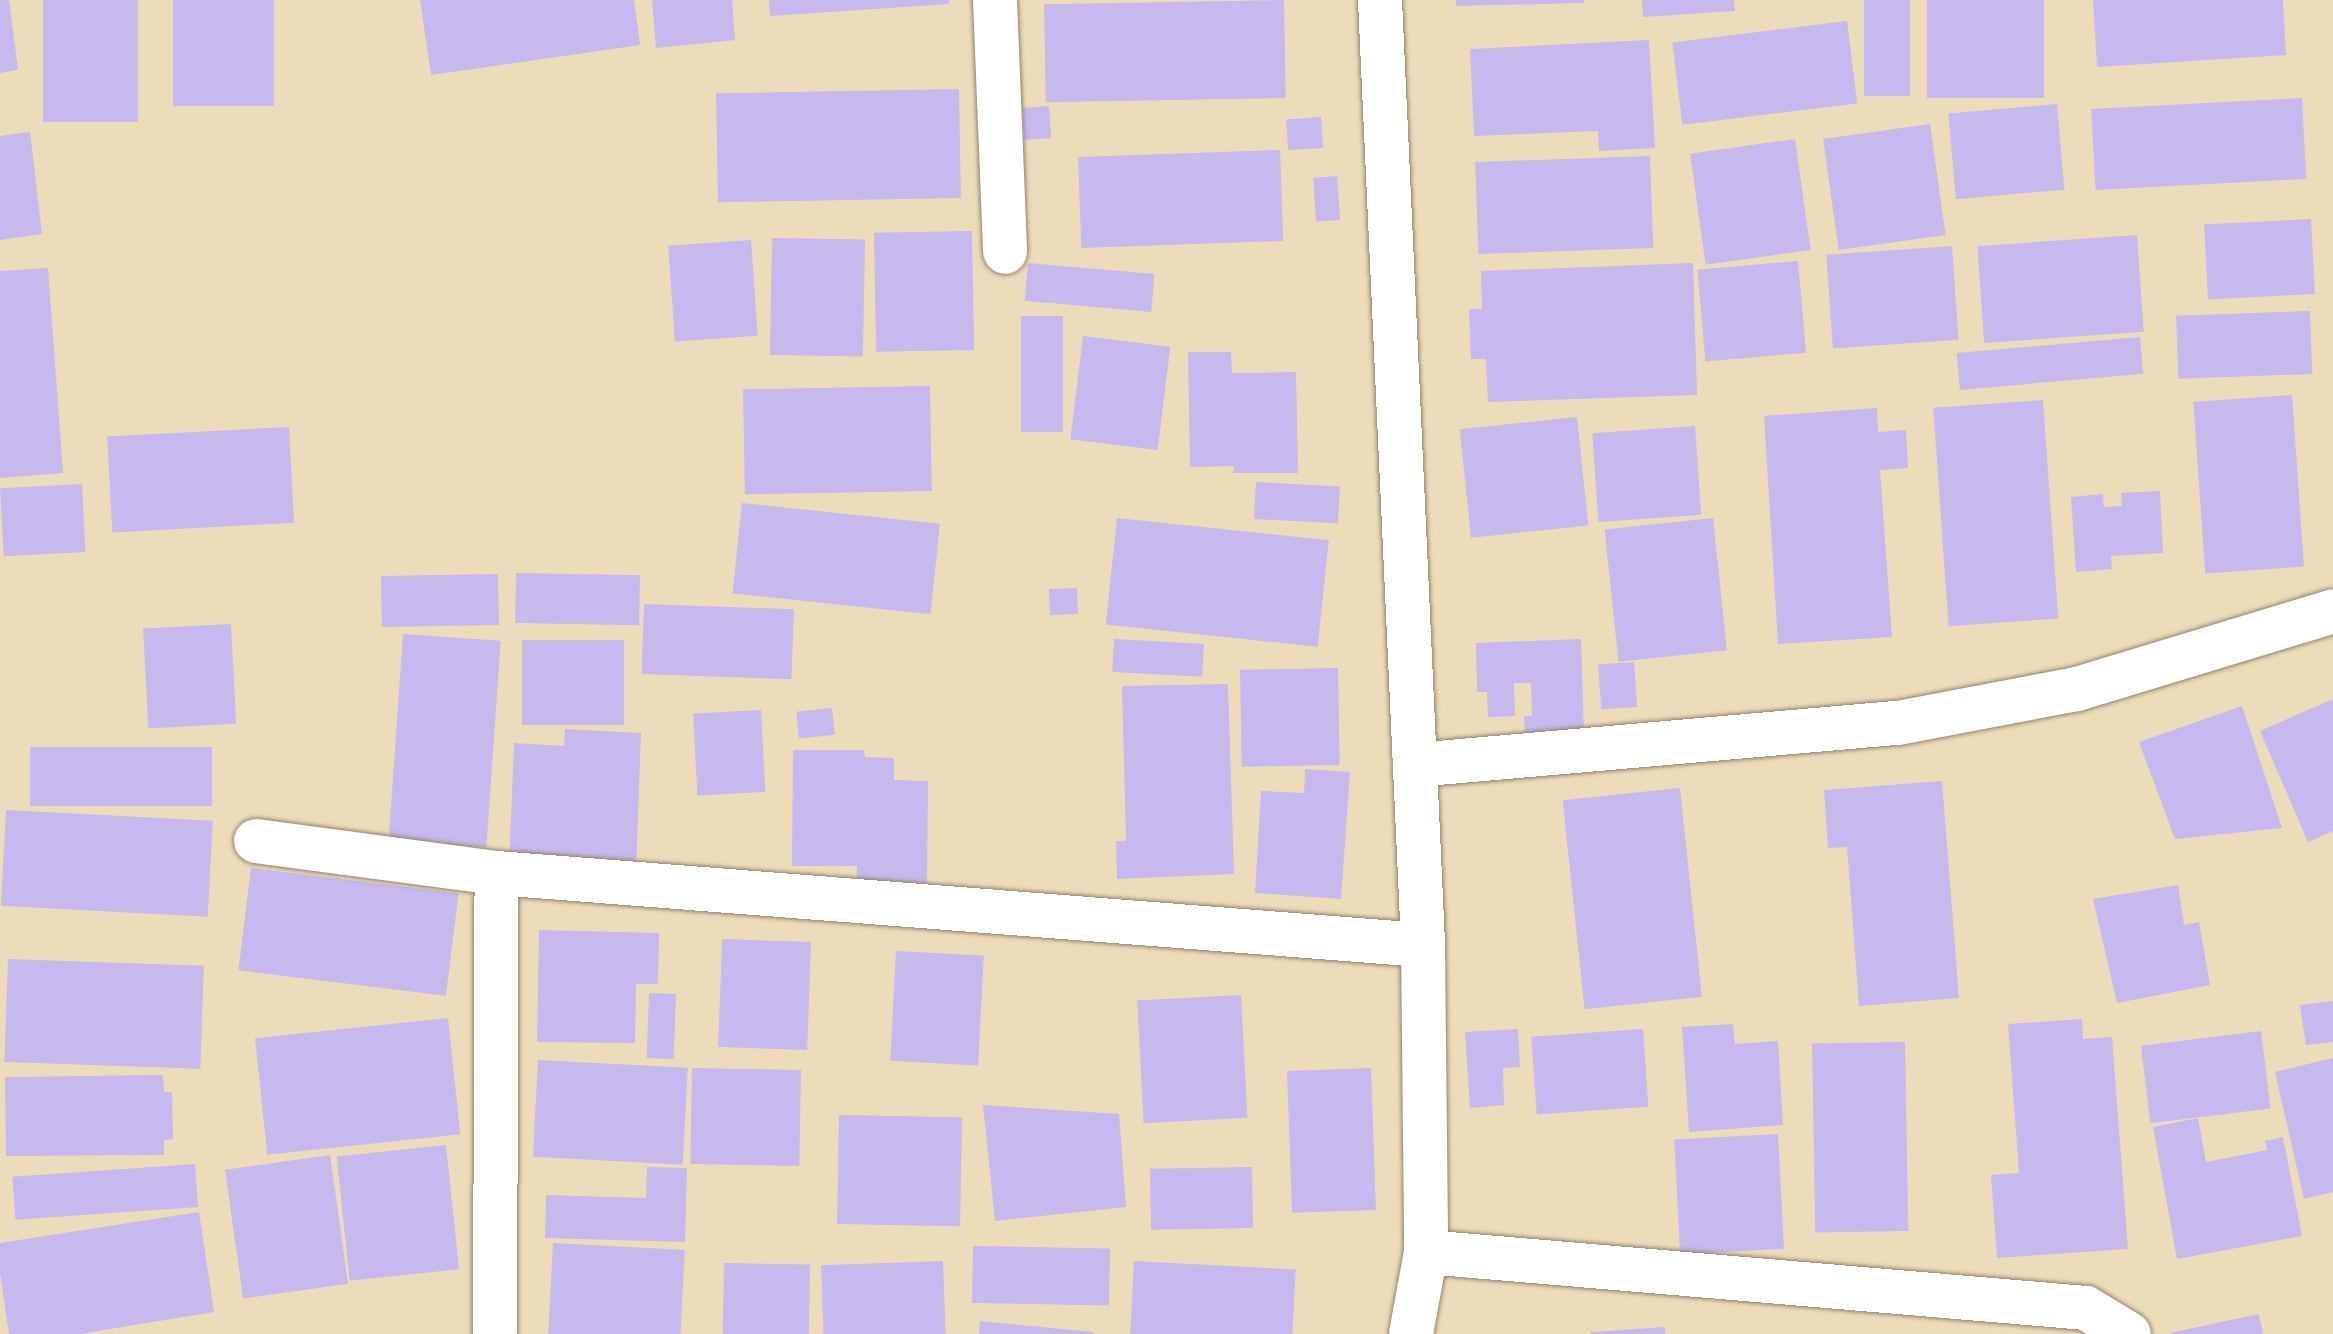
<!DOCTYPE html>
<style>
body{margin:0}
#map{position:relative;width:2333px;height:1334px;overflow:hidden;background:#eddcb9;font-family:Delius,sans-serif}
div>[style]{position:absolute}
.building>*{inset:0;background:#c6b9ed;transform-origin:0 0}
.roads{filter:drop-shadow(0 0 2px #94836c) drop-shadow(0 0 2px #94836c)}
.street>*{height:44px;margin:-22px;padding:0 22px;transform-origin:22px;border-radius:22px;background:#fff}
span{translate:-50% -50%;white-space:nowrap;text-align:center;line-height:1.15;-webkit-text-stroke:8px #f6f6f2;paint-order:stroke}
</style>
<div id="map">
<div class="building">
<div style="clip-path:polygon(0 0,9px 0,18px 70px,0 73px)"></div>
<div style="left:43px;top:0;width:95px;height:122px"></div>
<div style="left:173px;top:0;width:101px;height:106px"></div>
<div style="clip-path:polygon(420px 0,634px 0,640px 45px,431px 75px)"></div>
<div style="clip-path:polygon(652px 0,732px 0,735px 40px,656px 48px)"></div>
<div style="clip-path:polygon(769px 0,949px 0,949px 4px,770px 16px)"></div>
<div style="left:1284px;top:0;width:98px;height:240px;rotate:89deg"></div>
<div style="clip-path:polygon(1456px 0,1584px 0,1584px 3px,1456px 6px)"></div>
<div style="clip-path:polygon(1642px 0,1734px 0,1735px 11px,1643px 17px)"></div>
<div style="left:1864px;top:0;width:46px;height:96px"></div>
<div style="left:1927px;top:0;width:117px;height:98px"></div>
<div style="clip-path:polygon(2093px 0,2283px 0,2286px 55px,2097px 67px)"></div>
<div style="left:1847px;top:21px;width:83px;height:176px;rotate:83deg"></div>
<div style="clip-path:polygon(1649px 40px,1655px 148px,1599px 151px,1598px 131px,1474px 136px,1470px 49px)"></div>
<div style="left:959px;top:89px;width:109px;height:243px;rotate:89deg"></div>
<div style="left:2302px;top:98px;width:81px;height:211px;rotate:87deg"></div>
<div style="left:2057px;top:104px;width:86px;height:109px;rotate:85deg"></div>
<div style="left:1049px;top:106px;width:32px;height:27px;rotate:86deg"></div>
<div style="left:1321px;top:117px;width:31px;height:35px;rotate:86deg"></div>
<div style="left:1930px;top:124px;width:112px;height:108px;rotate:82deg"></div>
<div style="clip-path:polygon(30px 132px,42px 234px,0 240px,0 136px)"></div>
<div style="left:1795px;top:139px;width:112px;height:106px;rotate:82deg"></div>
<div style="left:1280px;top:150px;width:91px;height:202px;rotate:88deg"></div>
<div style="left:1650px;top:156px;width:92px;height:175px;rotate:88deg"></div>
<div style="left:1337px;top:176px;width:44px;height:24px;rotate:86deg"></div>
<div style="left:2311px;top:219px;width:75px;height:107px;rotate:87deg"></div>
<div style="left:972px;top:231px;width:119px;height:98px;rotate:89deg"></div>
<div style="left:2137px;top:235px;width:97px;height:160px;rotate:86deg"></div>
<div style="left:772px;top:238px;width:93px;height:117px;rotate:1deg"></div>
<div style="left:751px;top:240px;width:96px;height:83px;rotate:86deg"></div>
<div style="left:1952px;top:246px;width:94px;height:126px;rotate:86deg"></div>
<div style="left:1798px;top:261px;width:92px;height:101px;rotate:85deg"></div>
<div style="left:1028px;top:263px;width:127px;height:38px;rotate:5deg"></div>
<div style="clip-path:polygon(1693px 263px,1697px 395px,1488px 402px,1486px 359px,1471px 359px,1469px 309px,1482px 309px,1481px 271px)"></div>
<div style="clip-path:polygon(48px 268px,63px 473px,0 478px,0 271px)"></div>
<div style="left:2310px;top:311px;width:63px;height:134px;rotate:88deg"></div>
<div style="left:1021px;top:316px;width:42px;height:116px"></div>
<div style="left:1083px;top:336px;width:88px;height:104px;rotate:7deg"></div>
<div style="left:2140px;top:337px;width:37px;height:184px;rotate:85deg"></div>
<div style="clip-path:polygon(1188px 352px,1231px 352px,1232px 373px,1296px 372px,1298px 473px,1233px 473px,1234px 466px,1190px 467px)"></div>
<div style="left:930px;top:386px;width:105px;height:187px;rotate:89deg"></div>
<div style="left:2292px;top:395px;width:172px;height:99px;rotate:86deg"></div>
<div style="left:2043px;top:400px;width:219px;height:110px;rotate:86deg"></div>
<div style="clip-path:polygon(1877px 408px,1878px 432px,1906px 430px,1908px 468px,1880px 470px,1892px 637px,1778px 644px,1764px 416px)"></div>
<div style="left:1577px;top:417px;width:109px;height:118px;rotate:84deg"></div>
<div style="left:1695px;top:426px;width:89px;height:103px;rotate:86deg"></div>
<div style="left:289px;top:427px;width:96px;height:182px;rotate:87deg"></div>
<div style="left:1256px;top:482px;width:84px;height:37px;rotate:3deg"></div>
<div style="left:82px;top:484px;width:68px;height:82px;rotate:87deg"></div>
<div style="clip-path:polygon(2160px 491px,2163px 553px,2111px 556px,2112px 569px,2076px 572px,2071px 497px,2103px 494px,2104px 507px,2122px 506px,2121px 493px)"></div>
<div style="left:742px;top:503px;width:199px;height:91px;rotate:6deg"></div>
<div style="left:1117px;top:518px;width:213px;height:107px;rotate:6deg"></div>
<div style="left:1713px;top:518px;width:133px;height:109px;rotate:84deg"></div>
<div style="left:516px;top:573px;width:124px;height:50px;rotate:1deg"></div>
<div style="left:498px;top:574px;width:51px;height:117px;rotate:89deg"></div>
<div style="left:1077px;top:588px;width:26px;height:28px;rotate:88deg"></div>
<div style="left:644px;top:604px;width:150px;height:70px;rotate:2deg"></div>
<div style="left:231px;top:624px;width:100px;height:88px;rotate:87deg"></div>
<div style="left:403px;top:634px;width:98px;height:207px;rotate:4deg"></div>
<div style="left:1114px;top:639px;width:90px;height:33px;rotate:3deg"></div>
<div style="clip-path:polygon(1581px 639px,1584px 733px,1525px 735px,1524px 716px,1532px 716px,1531px 683px,1514px 683px,1515px 716px,1488px 717px,1487px 692px,1477px 692px,1476px 643px)"></div>
<div style="left:624px;top:640px;width:85px;height:102px;rotate:90deg"></div>
<div style="left:1634px;top:662px;width:45px;height:36px;rotate:86deg"></div>
<div style="left:1338px;top:668px;width:97px;height:98px;rotate:89deg"></div>
<div style="clip-path:polygon(1228px 684px,1234px 874px,1117px 879px,1116px 841px,1126px 841px,1122px 686px)"></div>
<div style="clip-path:polygon(2333px 699px,2333px 831px,2308px 842px,2260px 731px)"></div>
<div style="clip-path:polygon(2242px 706px,2282px 828px,2175px 839px,2139px 742px)"></div>
<div style="left:832px;top:708px;width:27px;height:36px;rotate:84deg"></div>
<div style="left:761px;top:710px;width:82px;height:68px;rotate:87deg"></div>
<div style="clip-path:polygon(565px 729px,641px 733px,636px 872px,509px 867px,514px 743px,564px 746px)"></div>
<div style="left:212px;top:747px;width:59px;height:182px;rotate:90deg"></div>
<div style="clip-path:polygon(793px 750px,864px 750px,865px 757px,894px 758px,894px 780px,928px 781px,927px 888px,856px 887px,857px 866px,792px 866px)"></div>
<div style="clip-path:polygon(1305px 769px,1350px 772px,1341px 899px,1255px 893px,1261px 791px,1304px 793px)"></div>
<div style="clip-path:polygon(1942px 781px,1959px 998px,1859px 1006px,1847px 847px,1828px 848px,1824px 790px)"></div>
<div style="left:1680px;top:788px;width:210px;height:118px;rotate:84deg"></div>
<div style="left:6px;top:810px;width:207px;height:96px;rotate:3deg"></div>
<div style="left:251px;top:868px;width:209px;height:103px;rotate:7deg"></div>
<div style="clip-path:polygon(2178px 885px,2184px 925px,2199px 922px,2210px 985px,2117px 1003px,2093px 899px)"></div>
<div style="clip-path:polygon(539px 930px,659px 933px,658px 984px,636px 984px,635px 1043px,537px 1042px)"></div>
<div style="left:722px;top:939px;width:89px;height:108px;rotate:2deg"></div>
<div style="left:896px;top:951px;width:88px;height:110px;rotate:3deg"></div>
<div style="left:8px;top:959px;width:196px;height:103px;rotate:2deg"></div>
<div style="left:649px;top:993px;width:27px;height:65px;rotate:2deg"></div>
<div style="left:1241px;top:995px;width:123px;height:104px;rotate:87deg"></div>
<div style="clip-path:polygon(2333px 1001px,2333px 1042px,2306px 1045px,2300px 1005px)"></div>
<div style="left:448px;top:1018px;width:117px;height:194px;rotate:84deg"></div>
<div style="clip-path:polygon(2082px 1019px,2083px 1039px,2112px 1037px,2128px 1249px,1997px 1258px,1991px 1175px,2019px 1173px,2008px 1024px)"></div>
<div style="clip-path:polygon(1733px 1024px,1735px 1044px,1778px 1041px,1783px 1125px,1689px 1132px,1682px 1027px)"></div>
<div style="clip-path:polygon(1518px 1029px,1520px 1067px,1503px 1068px,1504px 1105px,1470px 1108px,1465px 1032px)"></div>
<div style="left:1643px;top:1029px;width:78px;height:112px;rotate:86deg"></div>
<div style="left:2261px;top:1031px;width:78px;height:121px;rotate:83deg"></div>
<div style="left:1905px;top:1042px;width:189px;height:93px;rotate:89deg"></div>
<div style="clip-path:polygon(2333px 1058px,2333px 1192px,2304px 1199px,2275px 1072px)"></div>
<div style="left:538px;top:1060px;width:150px;height:97px;rotate:3deg"></div>
<div style="left:692px;top:1068px;width:109px;height:96px;rotate:1deg"></div>
<div style="left:1371px;top:1068px;width:142px;height:84px;rotate:88deg"></div>
<div style="clip-path:polygon(163px 1075px,164px 1092px,172px 1092px,173px 1139px,164px 1140px,164px 1155px,6px 1156px,5px 1077px)"></div>
<div style="clip-path:polygon(983px 1105px,1119px 1114px,1126px 1207px,995px 1221px)"></div>
<div style="left:839px;top:1115px;width:123px;height:109px;rotate:1deg"></div>
<div style="clip-path:polygon(2198px 1118px,2206px 1162px,2267px 1150px,2265px 1141px,2283px 1137px,2302px 1236px,2177px 1259px,2153px 1127px)"></div>
<div style="left:1778px;top:1134px;width:115px;height:104px;rotate:87deg"></div>
<div style="left:446px;top:1145px;width:125px;height:110px;rotate:84deg"></div>
<div style="left:330px;top:1155px;width:130px;height:106px;rotate:82deg"></div>
<div style="left:195px;top:1164px;width:43px;height:183px;rotate:86deg"></div>
<div style="clip-path:polygon(647px 1167px,687px 1168px,685px 1242px,545px 1238px,546px 1195px,646px 1198px)"></div>
<div style="left:1252px;top:1167px;width:61px;height:102px;rotate:89deg"></div>
<div style="clip-path:polygon(199px 1212px,214px 1312px,80px 1334px,9px 1334px,0 1273px,0 1243px)"></div>
<div style="left:553px;top:1243px;width:132px;height:91px;rotate:3deg"></div>
<div style="left:973px;top:1246px;width:137px;height:57px;rotate:1deg"></div>
<div style="left:943px;top:1261px;width:73px;height:122px;rotate:88deg"></div>
<div style="left:1134px;top:1261px;width:162px;height:73px;rotate:3deg"></div>
<div style="left:724px;top:1263px;width:86px;height:71px;rotate:1deg"></div>
<div style="clip-path:polygon(2259px 1314px,2263px 1334px,2170px 1334px,2170px 1333px)"></div>
<div style="clip-path:polygon(980px 1321px,1093px 1332px,1093px 1334px,979px 1334px)"></div>
<div style="clip-path:polygon(1665px 1327px,1665px 1334px,1591px 1334px,1591px 1332px)"></div>
</div>
<div class="roads">
<div class="street">
<div style="left:995px;top:0;width:252px;rotate:87.7deg"></div>
<div style="left:1380px;top:0;width:946px;rotate:87.39deg"></div>
<div style="left:1423px;top:945px;width:307px;rotate:89.4deg"></div>
<div style="left:1426px;top:1252px;width:83px;rotate:100.4deg"></div>
<div style="left:1415px;top:765px;width:485px;rotate:-5deg"></div>
<div style="left:1898px;top:723px;width:182px;rotate:-10.8deg"></div>
<div style="left:2077px;top:689px;width:268px;rotate:-16.9deg"></div>
<div style="left:256px;top:841px;width:243px;rotate:7.6deg"></div>
<div style="left:497px;top:873px;width:929px;rotate:4.45deg"></div>
<div style="left:1426px;top:1252px;width:662px;rotate:4.85deg"></div>
<div style="left:2086px;top:1308px;width:50px;rotate:31.2deg"></div>
<div style="left:495px;top:1334px;width:461px;rotate:-89.8deg"></div>
</div>
</div>
</div>
